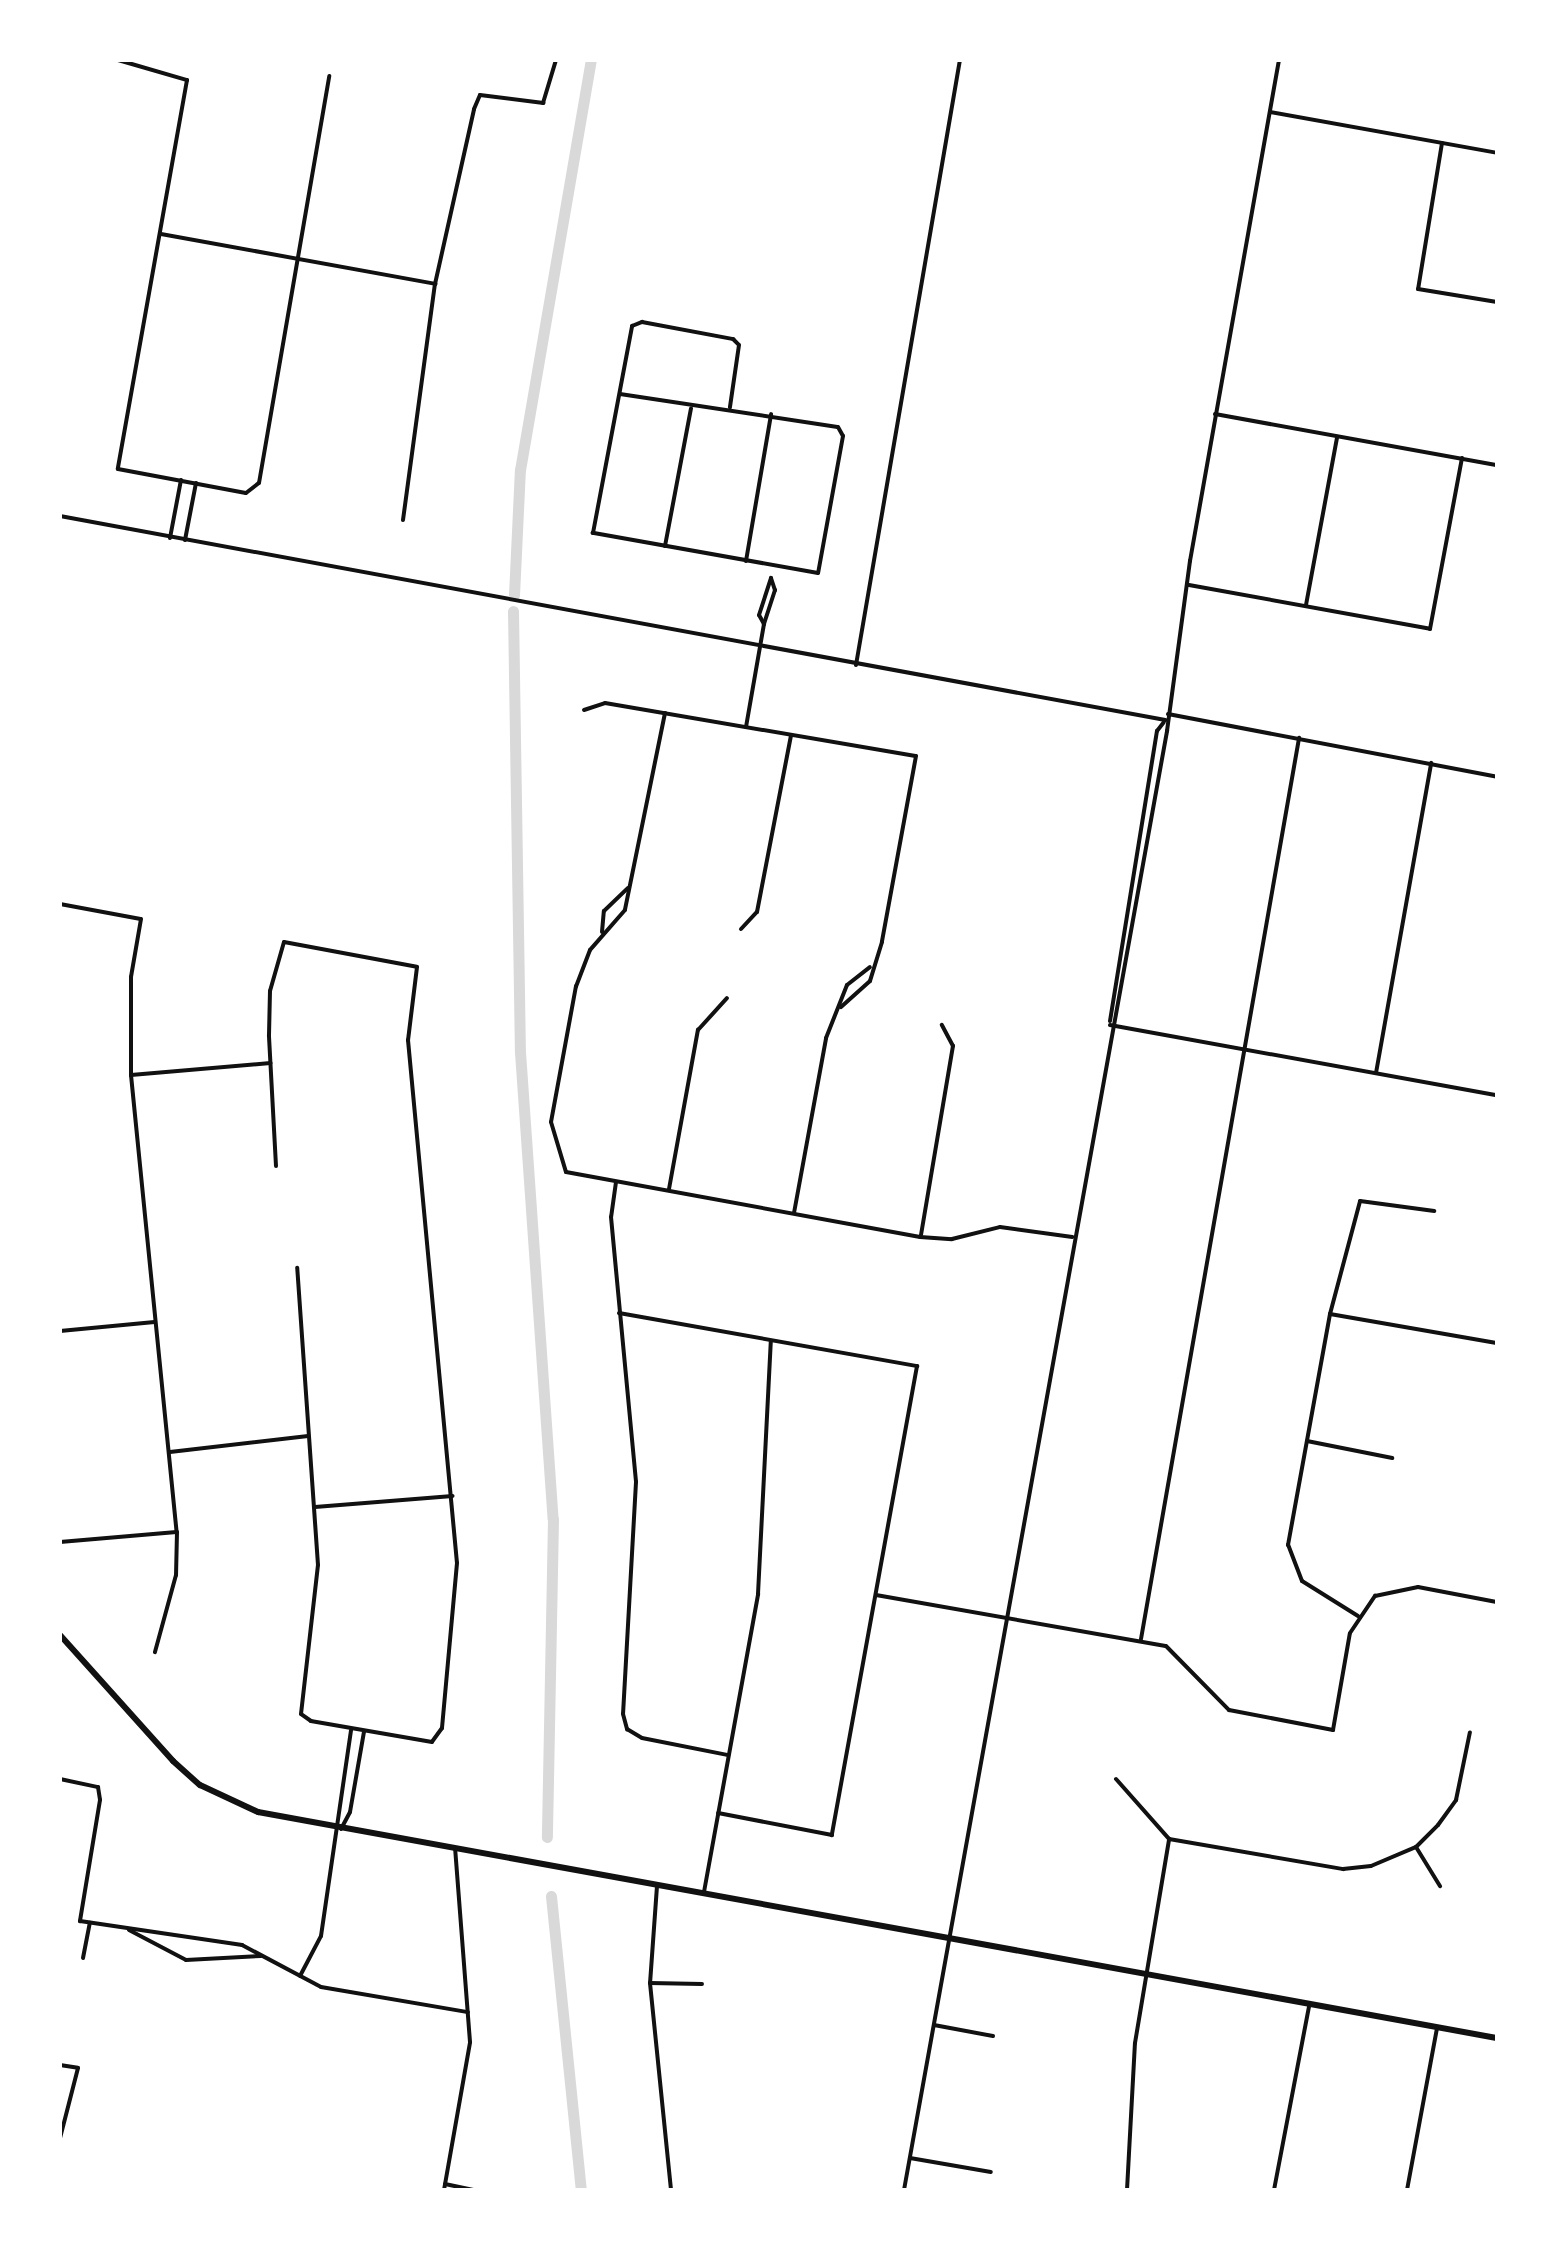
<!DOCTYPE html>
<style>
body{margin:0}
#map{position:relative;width:1557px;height:2250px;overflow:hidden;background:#fff;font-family:Raleway,sans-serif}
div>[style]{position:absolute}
.canal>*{height:11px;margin:-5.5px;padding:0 5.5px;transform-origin:5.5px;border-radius:5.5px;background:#d9d9d9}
.minor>*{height:4px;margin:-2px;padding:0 2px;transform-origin:2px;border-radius:2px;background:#111}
.secondary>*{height:6px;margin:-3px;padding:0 3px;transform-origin:3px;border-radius:3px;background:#111}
span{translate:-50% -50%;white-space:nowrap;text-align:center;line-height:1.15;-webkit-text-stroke:10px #fff;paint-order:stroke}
.frame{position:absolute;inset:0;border:62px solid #fff;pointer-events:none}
</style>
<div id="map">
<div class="canal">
<div style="left:514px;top:595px;width:125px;rotate:-87.3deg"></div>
<div style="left:520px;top:470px;width:416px;rotate:-80.2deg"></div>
<div style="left:513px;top:611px;width:441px;rotate:89.1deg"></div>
<div style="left:520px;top:1052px;width:468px;rotate:86deg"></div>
<div style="left:553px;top:1519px;width:318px;rotate:91.1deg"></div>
<div style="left:551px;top:1896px;width:296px;rotate:84.2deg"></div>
</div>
<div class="minor">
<div style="left:118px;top:60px;width:72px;rotate:16.2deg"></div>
<div style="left:187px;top:80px;width:395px;rotate:100.1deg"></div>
<div style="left:118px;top:469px;width:130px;rotate:10.6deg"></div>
<div style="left:246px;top:493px;width:16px;rotate:-38deg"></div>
<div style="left:259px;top:483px;width:413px;rotate:-80.2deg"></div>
<div style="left:1270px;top:112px;width:231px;rotate:10.2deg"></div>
<div style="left:1442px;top:143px;width:148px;rotate:99.3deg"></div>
<div style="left:1418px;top:289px;width:80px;rotate:9.3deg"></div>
<div style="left:161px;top:234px;width:279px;rotate:10.3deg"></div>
<div style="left:620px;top:394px;width:220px;rotate:8.6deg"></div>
<div style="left:838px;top:427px;width:10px;rotate:61deg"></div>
<div style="left:843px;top:436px;width:139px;rotate:100.3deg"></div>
<div style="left:818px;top:573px;width:229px;rotate:-169.9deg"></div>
<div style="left:593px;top:533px;width:211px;rotate:-79.3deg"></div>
<div style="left:632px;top:326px;width:11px;rotate:-22deg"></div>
<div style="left:642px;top:322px;width:93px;rotate:10.6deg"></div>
<div style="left:733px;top:339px;width:8px;rotate:45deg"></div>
<div style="left:739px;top:345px;width:63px;rotate:98.3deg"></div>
<div style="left:1215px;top:414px;width:287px;rotate:10.3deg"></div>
<div style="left:60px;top:516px;width:1124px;rotate:10.46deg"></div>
<div style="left:403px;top:520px;width:238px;rotate:-82.3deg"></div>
<div style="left:435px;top:284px;width:179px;rotate:-77.4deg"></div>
<div style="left:474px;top:109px;width:15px;rotate:-67deg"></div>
<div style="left:480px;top:95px;width:64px;rotate:7.2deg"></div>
<div style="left:543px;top:103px;width:45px;rotate:-73.2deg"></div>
<div style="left:170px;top:538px;width:59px;rotate:-79.3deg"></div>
<div style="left:185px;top:540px;width:58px;rotate:-79.1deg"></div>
<div style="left:665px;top:546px;width:140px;rotate:-79.3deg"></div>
<div style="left:746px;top:561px;width:149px;rotate:-80.3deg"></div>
<div style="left:1189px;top:585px;width:245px;rotate:10.3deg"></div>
<div style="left:1430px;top:629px;width:174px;rotate:-79.4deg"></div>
<div style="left:1306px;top:605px;width:171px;rotate:-79.5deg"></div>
<div style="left:856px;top:665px;width:614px;rotate:-80.25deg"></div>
<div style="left:584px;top:710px;width:22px;rotate:-18deg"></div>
<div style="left:605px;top:703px;width:315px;rotate:9.7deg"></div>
<div style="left:916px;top:756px;width:189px;rotate:100.4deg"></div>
<div style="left:882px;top:942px;width:41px;rotate:107.1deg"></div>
<div style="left:870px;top:981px;width:39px;rotate:138deg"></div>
<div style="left:665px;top:713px;width:201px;rotate:101.5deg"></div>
<div style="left:625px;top:910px;width:53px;rotate:131.2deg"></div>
<div style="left:590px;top:950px;width:39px;rotate:111deg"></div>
<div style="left:576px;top:986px;width:138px;rotate:100.4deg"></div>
<div style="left:551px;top:1122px;width:52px;rotate:73.3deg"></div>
<div style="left:566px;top:1172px;width:360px;rotate:10.4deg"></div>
<div style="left:920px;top:1237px;width:32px;rotate:4deg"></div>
<div style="left:952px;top:1239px;width:49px;rotate:-14deg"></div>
<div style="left:1000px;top:1227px;width:73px;rotate:7.9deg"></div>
<div style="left:1168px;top:714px;width:335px;rotate:10.8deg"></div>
<div style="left:746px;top:727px;width:105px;rotate:-80.1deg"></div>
<div style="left:764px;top:624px;width:10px;rotate:-119deg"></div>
<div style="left:759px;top:615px;width:39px;rotate:-72deg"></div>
<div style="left:771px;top:578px;width:13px;rotate:72deg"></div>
<div style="left:775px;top:590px;width:36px;rotate:108deg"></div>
<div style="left:60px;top:904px;width:82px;rotate:10.5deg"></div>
<div style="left:141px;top:919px;width:59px;rotate:99.8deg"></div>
<div style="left:131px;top:977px;width:98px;rotate:90deg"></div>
<div style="left:131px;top:1075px;width:459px;rotate:84.3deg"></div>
<div style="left:177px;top:1532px;width:43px;rotate:91.3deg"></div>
<div style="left:176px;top:1575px;width:80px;rotate:105.3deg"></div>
<div style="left:741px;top:929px;width:23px;rotate:-47deg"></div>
<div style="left:757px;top:912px;width:180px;rotate:-79.1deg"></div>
<div style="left:602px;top:932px;width:21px;rotate:-85deg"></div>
<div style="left:604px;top:911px;width:33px;rotate:-44deg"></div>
<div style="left:1110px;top:1021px;width:294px;rotate:-80.8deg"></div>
<div style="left:1157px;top:731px;width:11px;rotate:-52deg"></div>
<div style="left:1110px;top:1025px;width:393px;rotate:10.3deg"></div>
<div style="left:1376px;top:1073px;width:315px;rotate:-79.9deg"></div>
<div style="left:131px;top:1075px;width:140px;rotate:-4.9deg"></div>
<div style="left:276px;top:1166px;width:131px;rotate:-93.1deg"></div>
<div style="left:269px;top:1035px;width:44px;rotate:-88.7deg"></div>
<div style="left:270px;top:991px;width:51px;rotate:-74.1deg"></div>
<div style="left:284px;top:942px;width:135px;rotate:10.6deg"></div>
<div style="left:417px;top:967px;width:74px;rotate:97deg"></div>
<div style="left:408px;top:1040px;width:525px;rotate:84.65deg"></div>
<div style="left:457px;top:1563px;width:166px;rotate:95.2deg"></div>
<div style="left:442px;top:1728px;width:17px;rotate:126deg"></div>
<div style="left:432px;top:1742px;width:123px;rotate:-170.2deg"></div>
<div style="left:311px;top:1721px;width:12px;rotate:-145deg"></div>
<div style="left:301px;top:1714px;width:150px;rotate:-83.5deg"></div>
<div style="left:318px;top:1565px;width:298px;rotate:-94deg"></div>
<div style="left:616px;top:1182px;width:35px;rotate:98deg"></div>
<div style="left:611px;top:1217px;width:266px;rotate:84.6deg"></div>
<div style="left:636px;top:1482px;width:232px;rotate:93.2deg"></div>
<div style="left:623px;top:1714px;width:16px;rotate:75deg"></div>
<div style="left:627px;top:1729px;width:17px;rotate:31deg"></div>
<div style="left:642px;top:1738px;width:88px;rotate:11.2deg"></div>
<div style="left:669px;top:1189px;width:162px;rotate:-79.7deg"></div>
<div style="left:698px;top:1030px;width:43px;rotate:-47.8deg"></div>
<div style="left:794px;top:1213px;width:178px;rotate:-79.6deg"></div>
<div style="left:826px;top:1038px;width:57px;rotate:-68.4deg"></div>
<div style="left:847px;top:985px;width:29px;rotate:-38deg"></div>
<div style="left:921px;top:1235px;width:192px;rotate:-80.4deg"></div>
<div style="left:953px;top:1046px;width:24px;rotate:-118deg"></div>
<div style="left:619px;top:1313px;width:303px;rotate:10.1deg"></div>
<div style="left:917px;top:1366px;width:477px;rotate:100.3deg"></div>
<div style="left:832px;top:1835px;width:116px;rotate:-169.1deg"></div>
<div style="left:1330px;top:1314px;width:169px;rotate:9.9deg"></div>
<div style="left:60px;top:1331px;width:95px;rotate:-5.4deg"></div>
<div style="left:1307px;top:1441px;width:87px;rotate:11.3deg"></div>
<div style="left:170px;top:1452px;width:139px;rotate:-6.6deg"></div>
<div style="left:315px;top:1507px;width:138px;rotate:-4.6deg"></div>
<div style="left:60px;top:1542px;width:117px;rotate:-4.9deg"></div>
<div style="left:876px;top:1595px;width:294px;rotate:10deg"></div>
<div style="left:1166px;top:1646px;width:90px;rotate:45.5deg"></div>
<div style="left:1229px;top:1710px;width:106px;rotate:10.9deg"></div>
<div style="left:1333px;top:1730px;width:98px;rotate:-80.1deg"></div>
<div style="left:1350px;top:1633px;width:45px;rotate:-56deg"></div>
<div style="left:1375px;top:1596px;width:44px;rotate:-11.8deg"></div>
<div style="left:1418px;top:1587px;width:80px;rotate:10.8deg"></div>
<div style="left:1358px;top:1616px;width:66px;rotate:-148deg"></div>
<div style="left:1302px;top:1581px;width:39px;rotate:-111deg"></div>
<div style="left:1288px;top:1545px;width:235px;rotate:-79.7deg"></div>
<div style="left:1330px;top:1314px;width:117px;rotate:-75.1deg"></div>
<div style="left:1360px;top:1201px;width:75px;rotate:7.7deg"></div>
<div style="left:1141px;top:1639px;width:915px;rotate:-80.05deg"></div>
<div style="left:60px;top:1779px;width:39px;rotate:12deg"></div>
<div style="left:98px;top:1787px;width:13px;rotate:81deg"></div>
<div style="left:100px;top:1800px;width:123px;rotate:99.4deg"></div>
<div style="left:80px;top:1921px;width:164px;rotate:8.4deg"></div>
<div style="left:242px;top:1945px;width:89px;rotate:28deg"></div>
<div style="left:321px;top:1987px;width:149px;rotate:9.7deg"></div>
<div style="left:1116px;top:1779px;width:80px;rotate:48.5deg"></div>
<div style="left:1169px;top:1839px;width:177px;rotate:9.8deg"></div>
<div style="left:1343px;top:1869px;width:28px;rotate:-6deg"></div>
<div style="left:1371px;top:1866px;width:49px;rotate:-22.9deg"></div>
<div style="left:1416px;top:1847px;width:31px;rotate:-45deg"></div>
<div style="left:1438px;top:1825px;width:31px;rotate:-54deg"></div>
<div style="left:1456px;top:1800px;width:69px;rotate:-78.4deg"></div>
<div style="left:341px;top:1829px;width:19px;rotate:-62deg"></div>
<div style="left:350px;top:1812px;width:81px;rotate:-80.1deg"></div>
<div style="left:1416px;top:1847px;width:46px;rotate:58.4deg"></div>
<div style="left:657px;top:1886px;width:97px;rotate:94.1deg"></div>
<div style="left:650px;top:1983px;width:208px;rotate:84.2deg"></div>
<div style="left:704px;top:1892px;width:303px;rotate:-79.7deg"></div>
<div style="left:758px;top:1594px;width:253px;rotate:-87.1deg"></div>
<div style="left:129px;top:1930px;width:64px;rotate:27.8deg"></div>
<div style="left:186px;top:1960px;width:75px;rotate:-3.1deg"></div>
<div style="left:83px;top:1958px;width:36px;rotate:-79deg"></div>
<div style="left:300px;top:1976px;width:45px;rotate:-62.3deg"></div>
<div style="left:321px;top:1936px;width:208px;rotate:-81.7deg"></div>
<div style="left:650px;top:1983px;width:52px;rotate:1.1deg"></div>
<div style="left:934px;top:2025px;width:60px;rotate:10.6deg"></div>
<div style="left:60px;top:2065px;width:18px;rotate:9deg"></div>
<div style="left:78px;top:2068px;width:72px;rotate:104.4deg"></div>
<div style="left:910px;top:2158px;width:82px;rotate:9.8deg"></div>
<div style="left:445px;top:2184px;width:29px;rotate:12deg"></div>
<div style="left:444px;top:2190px;width:150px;rotate:-80deg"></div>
<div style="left:470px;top:2042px;width:195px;rotate:-94.4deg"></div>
<div style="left:904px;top:2190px;width:1483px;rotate:-79.78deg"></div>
<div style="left:1167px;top:731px;width:172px;rotate:-82.3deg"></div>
<div style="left:1190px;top:561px;width:509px;rotate:-79.93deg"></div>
<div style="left:1127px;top:2190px;width:147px;rotate:-86.9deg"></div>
<div style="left:1135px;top:2043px;width:207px;rotate:-80.5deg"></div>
<div style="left:1274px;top:2190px;width:187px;rotate:-79.2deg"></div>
<div style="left:1407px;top:2190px;width:165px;rotate:-79.5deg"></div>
</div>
<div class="secondary">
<div style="left:60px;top:1635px;width:169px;rotate:48.1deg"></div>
<div style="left:173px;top:1761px;width:36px;rotate:42deg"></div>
<div style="left:200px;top:1785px;width:64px;rotate:25deg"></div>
<div style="left:258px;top:1812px;width:1259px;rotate:10.34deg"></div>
</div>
<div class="frame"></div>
</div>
